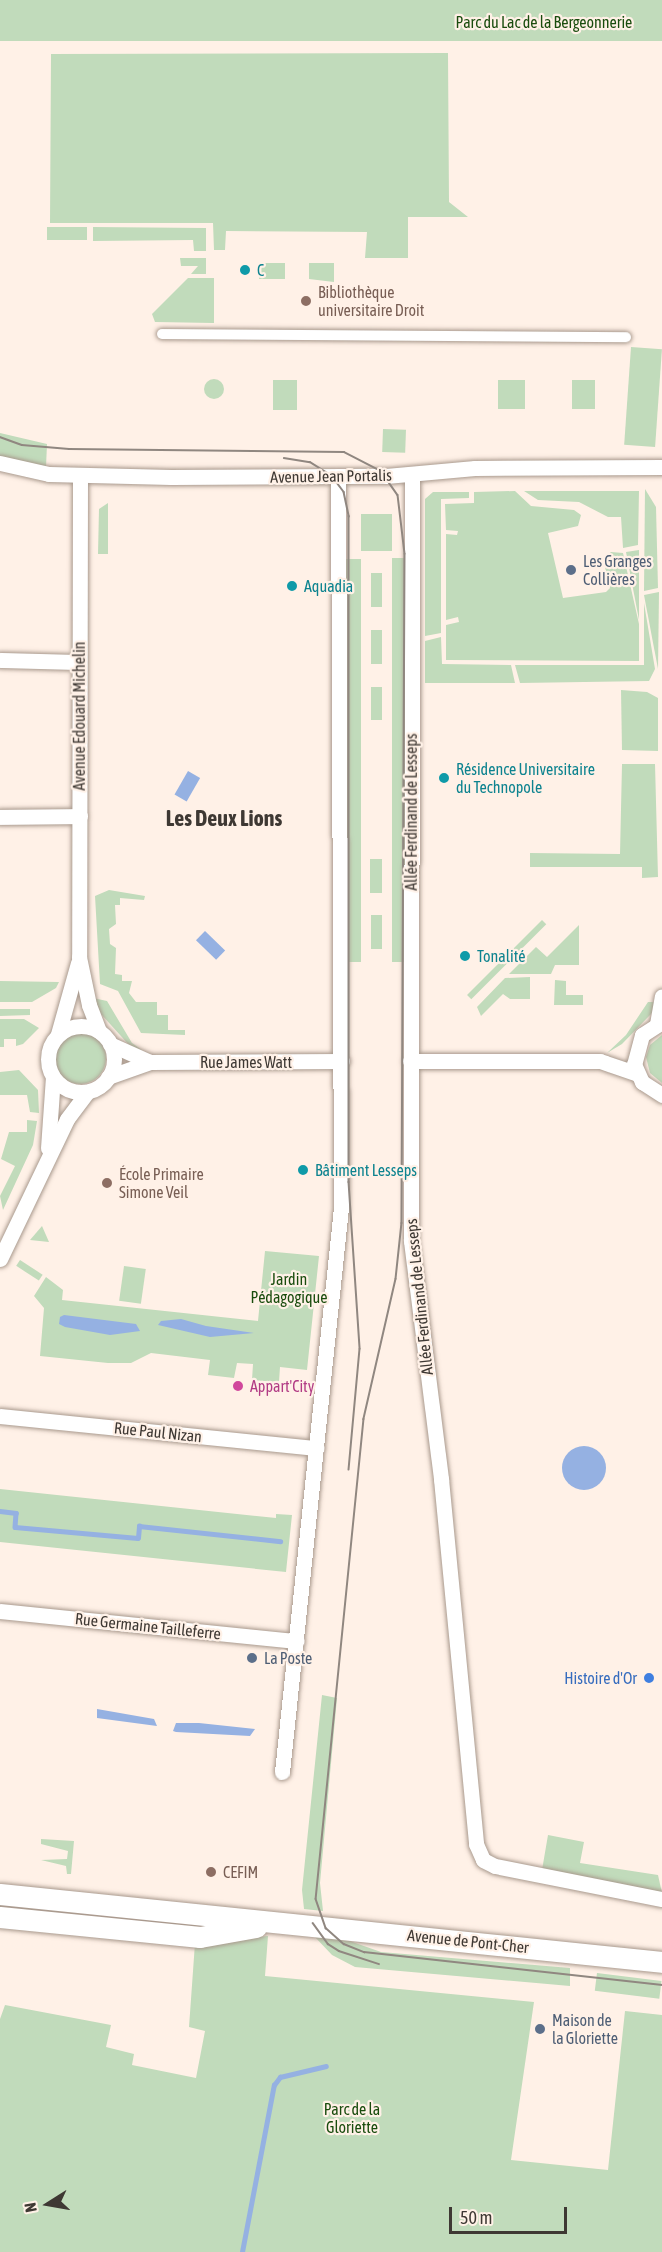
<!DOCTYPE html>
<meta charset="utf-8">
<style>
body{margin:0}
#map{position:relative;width:662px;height:2252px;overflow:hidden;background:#fff1e7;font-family:"Asap Condensed",sans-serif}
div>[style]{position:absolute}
.green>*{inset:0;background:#c1dbbb;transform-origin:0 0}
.round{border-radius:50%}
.water>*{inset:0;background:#95b1e2;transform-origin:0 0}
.stream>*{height:4.5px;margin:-2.25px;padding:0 2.25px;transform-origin:2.25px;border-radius:2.25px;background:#95b1e2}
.roads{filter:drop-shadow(0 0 2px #a9998d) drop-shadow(0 0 2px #a9998d)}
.pedestrian>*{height:10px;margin:-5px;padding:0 5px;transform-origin:5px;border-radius:5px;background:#fff}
.minor>*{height:15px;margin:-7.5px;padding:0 7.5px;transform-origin:7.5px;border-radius:7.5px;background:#fff}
.minor>.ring{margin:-7.5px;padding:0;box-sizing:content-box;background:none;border:15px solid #fff;border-radius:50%}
.secondary>*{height:21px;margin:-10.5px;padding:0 10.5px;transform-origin:10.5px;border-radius:10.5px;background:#fff}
.tram>*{height:1.5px;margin:-0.75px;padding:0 0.75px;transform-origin:0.75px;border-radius:0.75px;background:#908780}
.dots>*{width:16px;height:16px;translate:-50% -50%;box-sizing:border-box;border:3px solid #fff1e7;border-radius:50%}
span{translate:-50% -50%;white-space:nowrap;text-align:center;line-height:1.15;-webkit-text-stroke:4.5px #fff1e7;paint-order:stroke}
.park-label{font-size:16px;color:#194c0d}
.culture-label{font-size:16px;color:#0d838f}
.left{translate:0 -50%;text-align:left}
.education-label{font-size:16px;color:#785e54}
.street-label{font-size:16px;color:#3e3833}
.service-label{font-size:16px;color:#4e5e75}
.hotel-label{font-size:16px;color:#b23c85}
.shop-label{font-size:16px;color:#366cbe}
.right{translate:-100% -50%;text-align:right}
.district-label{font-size:22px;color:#3e3833;font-weight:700}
.north{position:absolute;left:18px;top:2174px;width:60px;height:60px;-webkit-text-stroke:4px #fff1e7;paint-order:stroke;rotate:259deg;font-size:16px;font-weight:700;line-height:24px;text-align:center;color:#3e3833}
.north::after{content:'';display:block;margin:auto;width:21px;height:27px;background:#3e3833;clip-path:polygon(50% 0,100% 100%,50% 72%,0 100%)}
.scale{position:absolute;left:449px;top:2207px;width:118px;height:27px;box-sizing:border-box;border:3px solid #3e3833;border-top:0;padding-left:8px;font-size:18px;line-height:21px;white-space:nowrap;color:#3e3833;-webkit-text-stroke:4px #fff1e7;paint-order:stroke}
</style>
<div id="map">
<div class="green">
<div style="left:0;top:0;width:662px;height:41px"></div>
<div style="clip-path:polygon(448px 53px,449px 202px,468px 217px,408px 217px,408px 258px,365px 258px,367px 232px,226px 231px,225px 250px,214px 250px,213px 223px,50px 223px,51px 54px)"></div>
<div style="left:47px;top:227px;width:40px;height:13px"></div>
<div style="clip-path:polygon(93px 227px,206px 228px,206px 251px,194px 251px,193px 240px,93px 241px)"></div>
<div style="clip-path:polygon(180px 258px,206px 258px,206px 274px,191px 274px,198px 266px,181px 266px)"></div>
<div style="left:259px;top:263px;width:26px;height:16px"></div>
<div style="clip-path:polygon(309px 263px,334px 263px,334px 282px,309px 279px)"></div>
<div style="clip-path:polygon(188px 278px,214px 278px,214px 323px,155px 322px,152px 314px)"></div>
<div style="left:631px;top:347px;width:31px;height:98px;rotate:4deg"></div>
<div class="round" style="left:204px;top:379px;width:20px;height:20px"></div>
<div style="left:273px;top:380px;width:24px;height:30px"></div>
<div style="left:498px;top:380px;width:27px;height:29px"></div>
<div style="left:572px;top:380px;width:23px;height:29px"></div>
<div style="left:383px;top:429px;width:23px;height:23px;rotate:2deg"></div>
<div style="clip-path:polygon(0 433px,47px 444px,46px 467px,0 456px)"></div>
<div style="clip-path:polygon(645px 489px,656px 507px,658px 588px,644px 591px)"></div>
<div style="clip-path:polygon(515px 491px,531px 506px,574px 510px,581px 515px,578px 526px,548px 533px,563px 598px,606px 592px,610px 588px,603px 559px,611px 552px,623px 553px,639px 624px,639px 661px,446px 660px,446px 625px,459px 622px,458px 617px,446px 620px,446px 534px,457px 535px,458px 531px,446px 530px,445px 504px,474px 503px,474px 492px)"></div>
<div style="clip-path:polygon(524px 491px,639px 491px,638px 545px,623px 548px,621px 517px,608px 517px,579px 502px,538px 500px)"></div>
<div style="clip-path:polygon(433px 492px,469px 492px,469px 498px,441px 499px,441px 633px,425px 636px,425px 499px)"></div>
<div style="clip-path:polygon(108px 503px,108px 554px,98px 554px,99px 509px)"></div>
<div style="left:361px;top:514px;width:31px;height:37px"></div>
<div style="clip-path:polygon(639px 550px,639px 620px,626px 552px)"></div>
<div style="left:392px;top:558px;width:16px;height:404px"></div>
<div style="left:346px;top:559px;width:15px;height:403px"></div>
<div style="left:371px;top:573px;width:11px;height:34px"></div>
<div style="clip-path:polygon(659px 592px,658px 669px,644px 595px)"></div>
<div style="clip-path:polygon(644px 603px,655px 669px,649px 681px,520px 683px,515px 665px,644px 665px)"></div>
<div style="left:371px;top:630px;width:11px;height:34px"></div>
<div style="clip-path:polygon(441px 637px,442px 664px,511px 665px,515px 683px,425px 683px,425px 641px)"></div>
<div style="left:371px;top:687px;width:11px;height:33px"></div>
<div style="clip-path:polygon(621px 690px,647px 692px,658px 698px,658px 751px,622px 750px)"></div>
<div style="clip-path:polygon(622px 764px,655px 764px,658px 877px,642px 878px,642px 867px,530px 867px,530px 853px,620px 854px)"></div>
<div style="left:370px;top:859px;width:12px;height:34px"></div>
<div style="clip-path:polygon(109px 890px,145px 896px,144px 900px,120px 898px,120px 905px,115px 905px,116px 924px,109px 929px,110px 944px,116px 948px,115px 974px,122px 975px,122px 981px,132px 981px,129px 993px,136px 1002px,157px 1002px,157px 1015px,168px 1015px,168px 1030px,185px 1030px,185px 1035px,141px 1033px,118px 991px,100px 984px,95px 896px)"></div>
<div style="left:382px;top:915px;width:34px;height:11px;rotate:90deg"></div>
<div style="left:542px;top:920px;width:6px;height:106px;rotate:45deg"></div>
<div style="clip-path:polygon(579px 925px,579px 965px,555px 965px,551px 974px,509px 974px,536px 947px,547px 957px)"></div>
<div style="clip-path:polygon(530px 977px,530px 999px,510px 999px,503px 994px,481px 1016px,477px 1007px,505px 978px)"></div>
<div style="clip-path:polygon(555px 980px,566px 981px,566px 995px,583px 995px,583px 1005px,554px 1005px)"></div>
<div style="clip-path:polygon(0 981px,59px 982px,56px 988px,32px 1002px,0 1002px)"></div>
<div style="clip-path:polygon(93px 998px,107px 1001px,132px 1043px,142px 1050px,130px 1046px,101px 1014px)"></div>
<div style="clip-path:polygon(648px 1002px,657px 1002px,651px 1014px,622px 1044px,607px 1053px,626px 1035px)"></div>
<div style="clip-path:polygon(0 1009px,30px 1009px,30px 1015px,0 1016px)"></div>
<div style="clip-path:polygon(0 1019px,24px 1019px,39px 1028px,23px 1044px,16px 1046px,16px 1039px,4px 1039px,4px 1047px,0 1047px)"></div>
<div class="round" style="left:54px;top:1032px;width:52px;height:52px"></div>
<div style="clip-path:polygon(662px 1035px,662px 1083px,650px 1073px,646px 1057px,650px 1045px)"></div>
<div style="clip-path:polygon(19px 1070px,38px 1090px,39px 1113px,30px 1112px,27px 1095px,0 1095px,0 1072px)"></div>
<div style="clip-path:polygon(27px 1120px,37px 1121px,33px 1145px,3px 1210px,0 1196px,15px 1166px,1px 1159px,9px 1132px,27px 1132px)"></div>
<div style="clip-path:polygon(42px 1226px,49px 1242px,30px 1240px)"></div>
<div style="clip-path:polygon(265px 1251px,319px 1256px,307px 1370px,280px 1367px,279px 1382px,252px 1380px,253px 1364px,237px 1363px,234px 1378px,208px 1375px,210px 1360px,151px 1353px,131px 1363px,108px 1363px,40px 1356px,44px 1308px,34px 1296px,46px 1277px,63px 1290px,62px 1300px,258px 1321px)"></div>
<div style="left:20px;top:1260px;width:27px;height:7px;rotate:33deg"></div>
<div style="left:124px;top:1266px;width:22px;height:35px;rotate:8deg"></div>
<div style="clip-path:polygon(0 1489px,276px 1518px,276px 1514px,292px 1515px,286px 1572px,0 1542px)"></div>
<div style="clip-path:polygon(322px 1695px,337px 1698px,320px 1883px,323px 1911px,304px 1909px,302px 1890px)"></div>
<div style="clip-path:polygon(548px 1835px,584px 1842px,580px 1863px,658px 1875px,662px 1893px,542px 1870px)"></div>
<div style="clip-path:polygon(41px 1839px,74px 1841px,71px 1874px,67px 1874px,66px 1866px,41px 1860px,67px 1859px,68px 1851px,41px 1844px)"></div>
<div style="clip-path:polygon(268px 1936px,265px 1976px,534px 2002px,511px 2160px,608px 2170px,625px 2011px,662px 2015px,662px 2252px,0 2252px,0 2019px,5px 2005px,111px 2025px,106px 2047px,134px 2054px,132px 2065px,196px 2078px,205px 2031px,189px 2027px,195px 1943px)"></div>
<div style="clip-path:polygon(314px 1936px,344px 1939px,381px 1952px,570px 1968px,570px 1986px,355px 1967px,332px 1955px)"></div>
<div style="left:597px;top:1973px;width:65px;height:18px;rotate:7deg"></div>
</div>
<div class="water">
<div style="left:188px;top:771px;width:14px;height:27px;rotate:30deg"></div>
<div style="left:205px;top:931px;width:28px;height:13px;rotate:44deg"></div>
<div style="clip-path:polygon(64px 1315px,136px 1324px,140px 1331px,110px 1335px,65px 1327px,59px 1324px,60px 1317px)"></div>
<div style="clip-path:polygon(181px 1319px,206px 1326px,254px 1333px,210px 1337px,158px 1325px,161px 1321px)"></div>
<div class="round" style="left:562px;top:1446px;width:44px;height:44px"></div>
<div style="clip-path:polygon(97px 1709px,154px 1719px,157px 1726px,97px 1718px)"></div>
<div style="clip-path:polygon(176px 1723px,199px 1723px,255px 1729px,250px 1736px,176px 1732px,173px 1731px)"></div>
</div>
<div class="stream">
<div style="left:0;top:1511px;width:16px;rotate:7deg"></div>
<div style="left:16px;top:1513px;width:14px;rotate:94deg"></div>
<div style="left:15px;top:1527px;width:123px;rotate:5.1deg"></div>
<div style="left:138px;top:1538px;width:12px;rotate:-85deg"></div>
<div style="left:139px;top:1526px;width:142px;rotate:6.1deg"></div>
<div style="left:242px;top:2252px;width:170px;rotate:-79.2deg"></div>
<div style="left:274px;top:2085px;width:10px;rotate:-53deg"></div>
<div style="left:280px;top:2077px;width:47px;rotate:-13.4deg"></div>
</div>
<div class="roads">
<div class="pedestrian">
<div style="left:162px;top:334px;width:464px;rotate:0.4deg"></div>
</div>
<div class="minor">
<div style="left:0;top:463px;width:50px;rotate:12.7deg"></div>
<div style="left:49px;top:474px;width:122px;rotate:1.4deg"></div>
<div style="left:171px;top:477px;width:215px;rotate:-0.3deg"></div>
<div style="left:386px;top:476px;width:89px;rotate:-5.1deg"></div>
<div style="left:475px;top:468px;width:187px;rotate:-0.3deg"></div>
<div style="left:80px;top:475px;width:482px;rotate:90.1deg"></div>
<div style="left:79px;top:957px;width:49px;rotate:78.2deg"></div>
<div style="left:89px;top:1005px;width:28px;rotate:69deg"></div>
<div style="left:412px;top:475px;width:766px;rotate:90.07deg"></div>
<div style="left:411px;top:1241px;width:240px;rotate:82.8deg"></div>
<div style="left:441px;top:1479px;width:367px;rotate:84.5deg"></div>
<div style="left:476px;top:1844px;width:17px;rotate:66deg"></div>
<div style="left:483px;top:1860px;width:13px;rotate:27deg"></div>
<div style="left:495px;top:1866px;width:170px;rotate:11.2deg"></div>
<div style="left:0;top:660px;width:79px;rotate:1.5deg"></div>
<div style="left:0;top:817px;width:80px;rotate:-0.7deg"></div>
<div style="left:662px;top:1022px;width:24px;rotate:147deg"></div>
<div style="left:642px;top:1035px;width:30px;rotate:105deg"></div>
<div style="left:634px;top:1064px;width:20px;rotate:66deg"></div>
<div style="left:642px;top:1082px;width:24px;rotate:33deg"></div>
<div style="left:657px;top:1024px;width:28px;rotate:-80deg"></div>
<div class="ring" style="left:48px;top:1026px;width:51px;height:51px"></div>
<div style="left:58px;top:1034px;width:74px;rotate:-74.3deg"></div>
<div style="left:110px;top:1044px;width:44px;rotate:24.2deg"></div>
<div style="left:410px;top:1061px;width:190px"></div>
<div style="left:600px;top:1061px;width:39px;rotate:19deg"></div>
<div style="left:108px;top:1077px;width:45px;rotate:-19.7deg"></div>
<div style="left:150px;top:1062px;width:192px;rotate:-0.3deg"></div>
<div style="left:48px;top:1148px;width:71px;rotate:-86deg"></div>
<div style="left:0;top:1259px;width:155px;rotate:-64.4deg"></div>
<div style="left:67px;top:1119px;width:34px;rotate:-53deg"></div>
<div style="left:0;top:1416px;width:318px;rotate:5.8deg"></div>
<div style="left:0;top:1611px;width:298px;rotate:5.8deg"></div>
<div style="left:282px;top:1772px;width:567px;rotate:-84.03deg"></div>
<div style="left:341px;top:1208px;width:732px;rotate:-90.23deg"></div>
</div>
<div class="secondary">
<div style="left:0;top:1894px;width:665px;rotate:5.86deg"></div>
<div style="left:0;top:1917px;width:201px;rotate:5.7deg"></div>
<div style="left:200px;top:1937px;width:57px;rotate:-10.1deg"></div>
</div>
</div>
<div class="tram">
<div style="left:0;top:437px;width:23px;rotate:20deg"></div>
<div style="left:22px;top:445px;width:47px;rotate:4.9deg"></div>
<div style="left:69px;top:449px;width:275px;rotate:0.6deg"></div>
<div style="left:344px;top:452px;width:42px;rotate:27.2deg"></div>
<div style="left:381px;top:471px;width:29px;rotate:55deg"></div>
<div style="left:398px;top:495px;width:59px;rotate:83.2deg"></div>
<div style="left:405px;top:554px;width:669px;rotate:90.26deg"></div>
<div style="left:402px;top:1223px;width:56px;rotate:96.1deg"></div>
<div style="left:396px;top:1279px;width:144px;rotate:102.9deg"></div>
<div style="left:364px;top:1419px;width:482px;rotate:95.7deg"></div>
<div style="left:316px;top:1899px;width:31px;rotate:71deg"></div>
<div style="left:326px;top:1928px;width:24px;rotate:42deg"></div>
<div style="left:344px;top:1944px;width:22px;rotate:22deg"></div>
<div style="left:364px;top:1952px;width:300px;rotate:6.3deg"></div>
<div style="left:284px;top:458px;width:26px;rotate:9deg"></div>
<div style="left:310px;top:462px;width:26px;rotate:32deg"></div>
<div style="left:332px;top:476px;width:20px;rotate:53deg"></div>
<div style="left:344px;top:492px;width:25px;rotate:78deg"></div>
<div style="left:349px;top:516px;width:666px;rotate:90deg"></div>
<div style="left:349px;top:1182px;width:167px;rotate:86.2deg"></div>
<div style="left:360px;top:1349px;width:121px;rotate:95.2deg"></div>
<div style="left:313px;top:1923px;width:26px;rotate:54deg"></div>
<div style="left:328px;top:1944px;width:13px;rotate:32deg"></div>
<div style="left:339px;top:1951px;width:42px;rotate:18deg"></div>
</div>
<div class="dots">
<div style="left:245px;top:270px;background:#0f9aa8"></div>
<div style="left:306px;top:301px;background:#8d6e63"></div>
<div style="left:571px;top:570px;background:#5c6f8a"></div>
<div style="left:292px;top:586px;background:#0f9aa8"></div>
<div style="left:444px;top:778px;background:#0f9aa8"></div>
<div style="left:465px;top:956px;background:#0f9aa8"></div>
<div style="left:303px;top:1170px;background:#0f9aa8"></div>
<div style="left:107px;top:1183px;background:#8d6e63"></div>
<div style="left:238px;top:1386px;background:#d1479c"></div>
<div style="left:252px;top:1658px;background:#5c6f8a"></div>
<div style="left:649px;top:1678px;background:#3f7fe0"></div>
<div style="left:211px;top:1872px;background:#8d6e63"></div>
<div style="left:540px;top:2029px;background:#5c6f8a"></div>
</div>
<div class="park-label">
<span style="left:544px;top:22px">Parc du Lac de la Bergeonnerie</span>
<span style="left:289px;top:1288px">Jardin<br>Pédagogique</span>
<span style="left:352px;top:2118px">Parc de la<br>Gloriette</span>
</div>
<div class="culture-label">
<span class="left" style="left:257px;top:270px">C</span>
<span class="left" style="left:304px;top:586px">Aquadia</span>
<span class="left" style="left:456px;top:778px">Résidence Universitaire<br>du Technopole</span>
<span class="left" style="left:477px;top:956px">Tonalité</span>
<span class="left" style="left:315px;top:1170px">Bâtiment Lesseps</span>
</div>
<div class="education-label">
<span class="left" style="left:318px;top:301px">Bibliothèque<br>universitaire Droit</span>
<span class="left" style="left:119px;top:1183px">École Primaire<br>Simone Veil</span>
<span class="left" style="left:223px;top:1872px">CEFIM</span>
</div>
<div class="street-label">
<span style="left:331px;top:476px;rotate:-1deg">Avenue Jean Portalis</span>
<span style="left:79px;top:716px;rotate:-90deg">Avenue Edouard Michelin</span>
<span style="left:411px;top:812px;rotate:-90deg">Allée Ferdinand de Lesseps</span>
<span style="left:246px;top:1062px">Rue James Watt</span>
<span style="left:419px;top:1297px;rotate:-96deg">Allée Ferdinand de Lesseps</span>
<span style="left:158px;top:1432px;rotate:6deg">Rue Paul Nizan</span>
<span style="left:148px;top:1626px;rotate:6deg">Rue Germaine Tailleferre</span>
<span style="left:468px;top:1941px;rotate:6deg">Avenue de Pont-Cher</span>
</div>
<div class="service-label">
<span class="left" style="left:583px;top:570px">Les Granges<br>Collières</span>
<span class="left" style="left:264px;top:1658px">La Poste</span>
<span class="left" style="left:552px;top:2029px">Maison de<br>la Gloriette</span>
</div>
<div class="hotel-label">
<span class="left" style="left:250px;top:1386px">Appart'City</span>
</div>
<div class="shop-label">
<span class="right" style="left:637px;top:1678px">Histoire d'Or</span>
</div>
<div class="district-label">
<span style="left:224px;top:819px">Les Deux Lions</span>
</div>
<div class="north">N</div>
<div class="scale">50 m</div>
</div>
